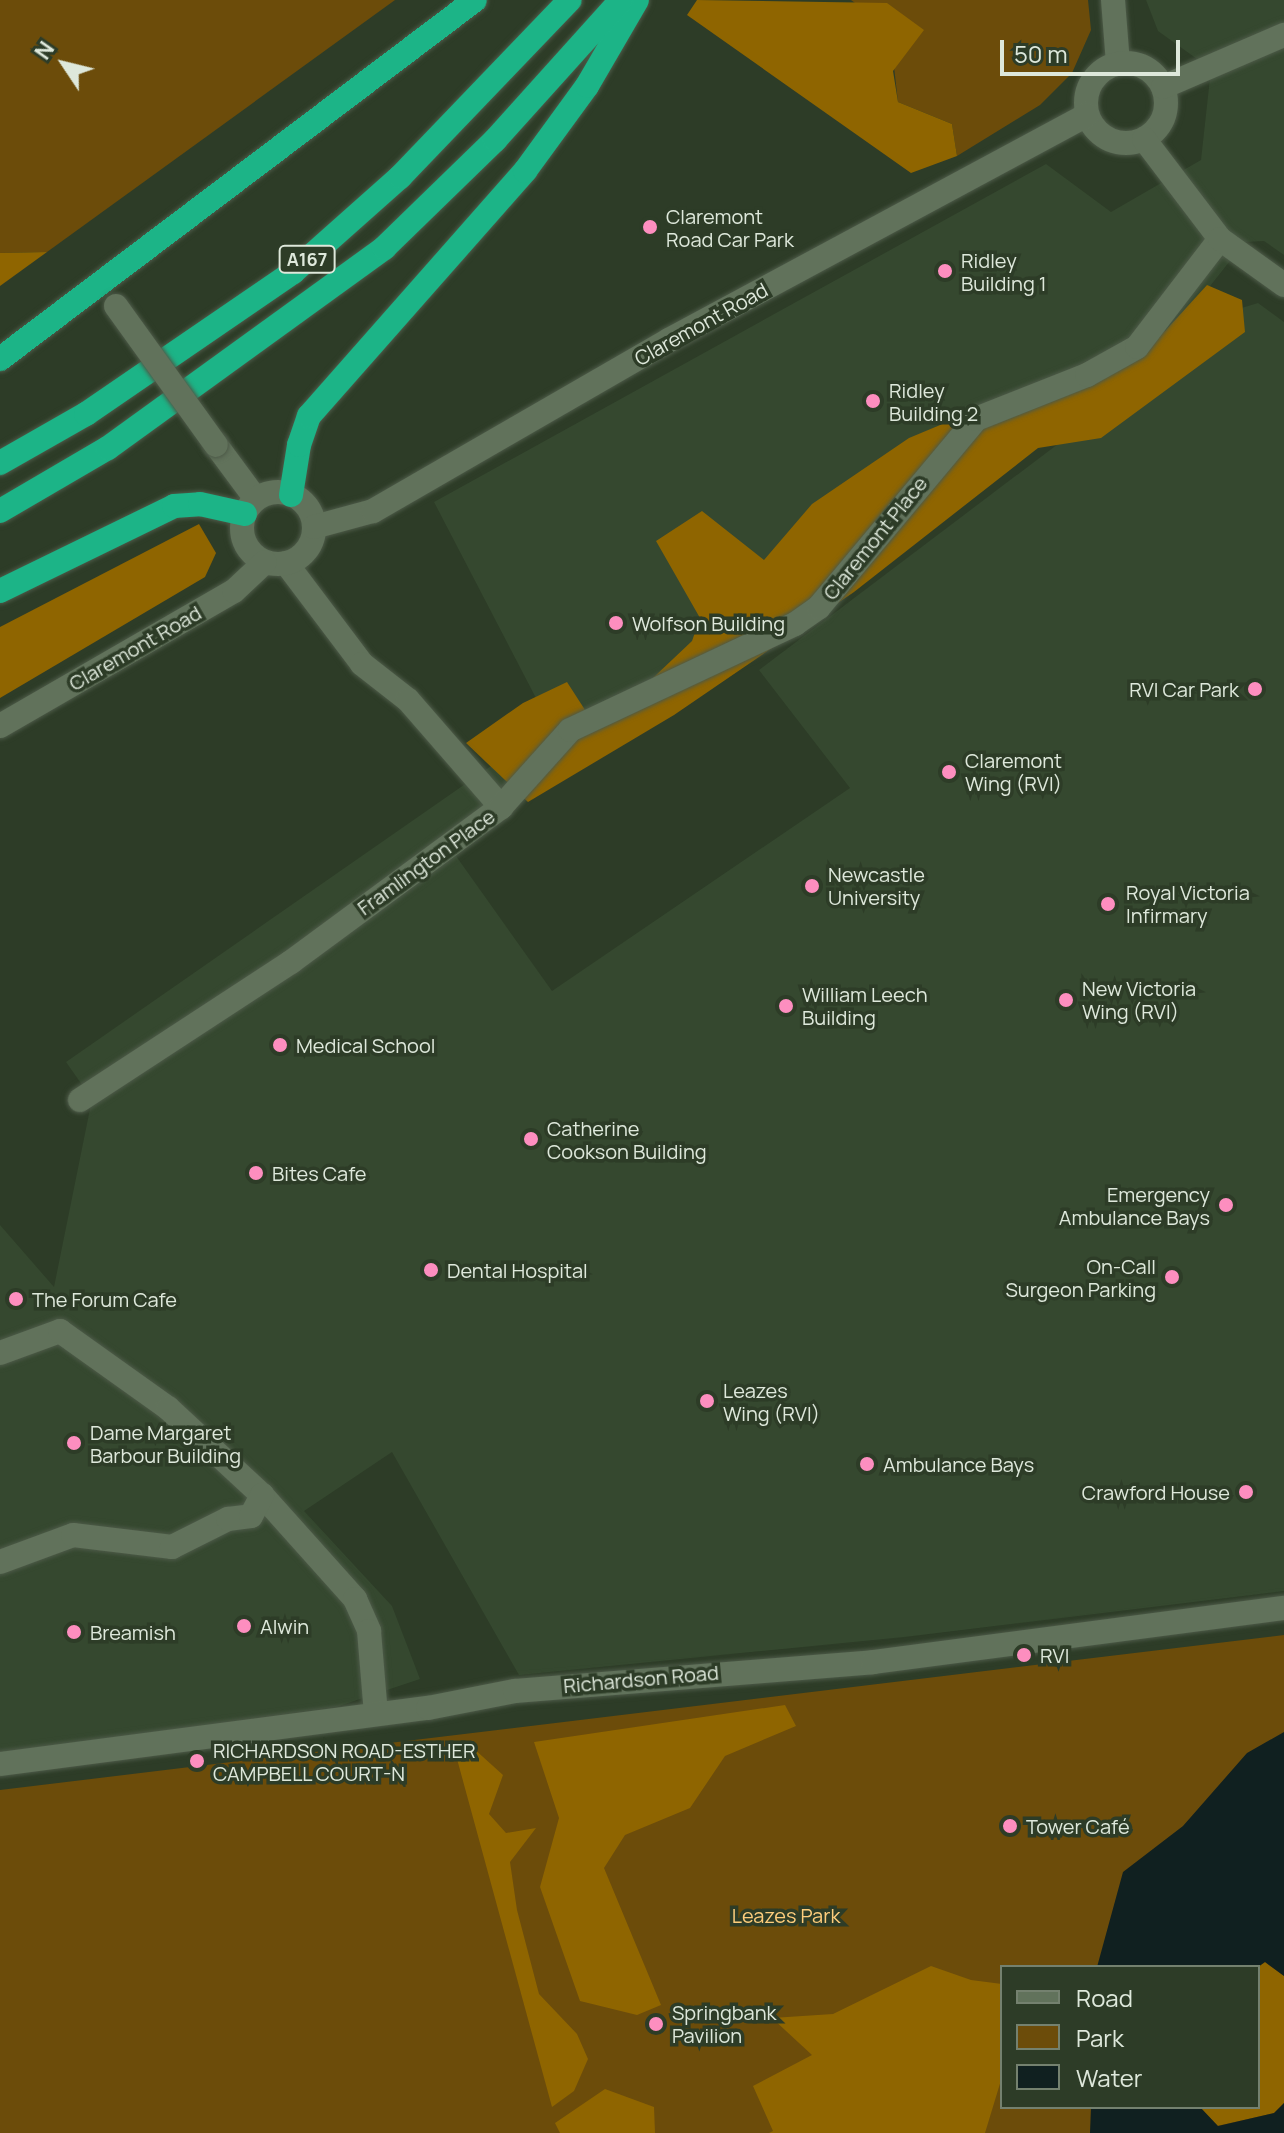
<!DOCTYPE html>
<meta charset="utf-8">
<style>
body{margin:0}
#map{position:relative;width:1284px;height:2133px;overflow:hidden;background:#2d3c27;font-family:Manrope,sans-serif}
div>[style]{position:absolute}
.built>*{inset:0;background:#35482f}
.green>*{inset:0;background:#6c4c0a}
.forest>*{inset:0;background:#8f6500}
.water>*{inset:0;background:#102020}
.roads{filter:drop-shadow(0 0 2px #4d5a48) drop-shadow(0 0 2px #4d5a48)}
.street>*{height:24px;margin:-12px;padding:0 12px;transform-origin:12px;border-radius:12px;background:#61725b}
.secondary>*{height:24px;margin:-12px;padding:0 12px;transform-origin:12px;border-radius:12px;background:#61725b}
.secondary>.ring{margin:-12px;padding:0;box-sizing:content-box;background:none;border:24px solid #61725b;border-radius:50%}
.highway>*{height:24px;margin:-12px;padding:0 12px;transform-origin:12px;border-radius:12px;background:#1cb487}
.bridges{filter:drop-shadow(0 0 2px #4d5a48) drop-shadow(0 0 2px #4d5a48)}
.secondary-bridge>*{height:24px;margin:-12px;padding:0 12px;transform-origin:12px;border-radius:12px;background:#61725b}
.dots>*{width:22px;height:22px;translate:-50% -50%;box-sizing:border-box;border:4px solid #2d3c27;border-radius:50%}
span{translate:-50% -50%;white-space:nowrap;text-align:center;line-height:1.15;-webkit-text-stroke:7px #2d3c27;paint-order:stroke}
.shield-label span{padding:2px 6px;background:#2d3c27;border:2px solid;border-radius:6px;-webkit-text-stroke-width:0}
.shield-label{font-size:18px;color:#dee8db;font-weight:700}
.poi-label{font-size:20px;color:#dee8db}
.left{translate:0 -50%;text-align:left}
.right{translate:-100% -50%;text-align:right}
.street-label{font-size:20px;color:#dee8db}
.park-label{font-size:20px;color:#fdcd7c}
.legend{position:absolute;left:1000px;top:1965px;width:260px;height:144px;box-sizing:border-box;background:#2d3c27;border:2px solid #74816f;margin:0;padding:10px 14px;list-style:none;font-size:24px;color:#dee8db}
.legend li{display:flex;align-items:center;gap:16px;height:40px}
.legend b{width:40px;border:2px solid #74816f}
.north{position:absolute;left:24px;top:24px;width:80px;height:80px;-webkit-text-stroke:6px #2d3c27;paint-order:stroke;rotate:305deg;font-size:22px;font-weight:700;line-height:32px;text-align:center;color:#dee8db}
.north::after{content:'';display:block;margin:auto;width:28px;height:36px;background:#dee8db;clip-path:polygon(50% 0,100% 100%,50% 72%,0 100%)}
.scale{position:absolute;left:1000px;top:40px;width:180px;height:36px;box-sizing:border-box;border:4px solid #dee8db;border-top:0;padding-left:10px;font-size:24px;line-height:28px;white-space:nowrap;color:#dee8db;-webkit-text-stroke:6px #2d3c27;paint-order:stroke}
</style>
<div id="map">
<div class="built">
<div style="clip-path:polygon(1146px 0,1284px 0,1284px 255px,1264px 241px,1245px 242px,1141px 373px,582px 744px,456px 856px,552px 991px,850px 788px,759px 670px,1235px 310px,1258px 303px,1284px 322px,1284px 1591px,904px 1637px,519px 1675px,392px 1452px,304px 1511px,392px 1606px,420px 1679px,336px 1707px,0 1753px,0 1225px,54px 1287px,92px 1099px,66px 1062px,550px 725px,434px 502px,1046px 164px,1111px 212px,1201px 160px,1211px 69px,1158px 31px)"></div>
</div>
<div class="green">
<div style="clip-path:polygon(0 0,395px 0,47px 252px,0 253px)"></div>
<div style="clip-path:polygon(851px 0,1088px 0,1091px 30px,1072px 73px,1040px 105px,957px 156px,952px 124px,898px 102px,887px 4px,859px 6px)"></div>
<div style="clip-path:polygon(evenodd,1284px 1635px,1284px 2133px,0 2133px,0 1790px,1284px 1635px,1002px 1967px,1258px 1967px,1258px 2107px,1002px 2107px,1002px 1967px)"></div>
</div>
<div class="forest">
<div style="clip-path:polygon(697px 0,887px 3px,924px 30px,893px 71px,898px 102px,952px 124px,957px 156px,911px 173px,687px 15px)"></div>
<div style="clip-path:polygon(47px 252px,0 286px,0 253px)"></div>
<div style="clip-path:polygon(1207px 285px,1242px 300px,1245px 332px,1101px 438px,1038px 448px,854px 592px,674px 715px,528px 802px,466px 743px,523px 703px,567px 682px,598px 730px,692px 641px,700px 618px,656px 541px,702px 511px,764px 560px,812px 504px,909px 438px,1165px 331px)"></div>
<div style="clip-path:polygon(199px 524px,216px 553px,205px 577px,0 698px,0 627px)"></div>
<div style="clip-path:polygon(785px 1705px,796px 1726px,725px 1756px,690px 1808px,625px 1835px,604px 1868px,661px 2005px,637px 2015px,580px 2001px,540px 1887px,559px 1818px,534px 1742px)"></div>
<div style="clip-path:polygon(472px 1747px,503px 1775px,489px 1814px,506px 1833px,536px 1828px,510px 1862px,517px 1910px,539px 1994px,577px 2034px,588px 2059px,574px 2091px,552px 2107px,454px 1748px)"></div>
<div style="clip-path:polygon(1265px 1962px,1284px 1976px,1284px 2103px,1274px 2113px,1217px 2126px,1200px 2107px,1258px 2107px,1258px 1967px)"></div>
<div style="clip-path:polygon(931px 1966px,971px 1980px,1002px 1984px,1002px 2077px,985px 2133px,769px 2133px,773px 2131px,753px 2086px,812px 2055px,772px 2018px,833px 2014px)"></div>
<div style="clip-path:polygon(605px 2089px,654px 2107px,655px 2133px,560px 2133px,555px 2123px)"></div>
</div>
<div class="water">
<div style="clip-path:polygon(1284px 1732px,1284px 1976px,1265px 1962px,1258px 1967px,1097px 1967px,1123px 1872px,1183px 1826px,1247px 1753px)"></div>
<div style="clip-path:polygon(1284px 2103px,1284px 2133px,1090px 2133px,1091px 2107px,1200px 2107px,1218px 2126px,1274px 2113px)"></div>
</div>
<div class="roads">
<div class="street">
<div style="left:1113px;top:0;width:63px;rotate:85.5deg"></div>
<div style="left:286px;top:563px;width:126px;rotate:53deg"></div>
<div style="left:362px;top:664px;width:58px;rotate:38deg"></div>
<div style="left:408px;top:700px;width:142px;rotate:49deg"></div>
<div style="left:80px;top:1100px;width:252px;rotate:-33.2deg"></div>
<div style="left:291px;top:962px;width:261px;rotate:-36.4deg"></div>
<div style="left:501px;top:807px;width:103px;rotate:-48.1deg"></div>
<div style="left:570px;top:730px;width:249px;rotate:-25.2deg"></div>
<div style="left:795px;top:624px;width:29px;rotate:-35deg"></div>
<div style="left:819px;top:607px;width:245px;rotate:-50.1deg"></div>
<div style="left:976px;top:419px;width:119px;rotate:-21.6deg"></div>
<div style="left:1087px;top:375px;width:57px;rotate:-29.2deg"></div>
<div style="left:1137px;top:347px;width:136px;rotate:-52.5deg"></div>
<div style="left:0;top:1353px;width:64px;rotate:-20.1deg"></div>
<div style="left:60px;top:1331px;width:133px;rotate:35.5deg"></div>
<div style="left:168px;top:1408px;width:128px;rotate:42.8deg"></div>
<div style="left:262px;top:1495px;width:140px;rotate:48.2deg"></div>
<div style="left:355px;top:1599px;width:35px;rotate:66deg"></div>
<div style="left:369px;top:1631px;width:83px;rotate:85.2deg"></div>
<div style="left:0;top:1562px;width:78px;rotate:-20.3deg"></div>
<div style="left:73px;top:1535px;width:100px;rotate:6.9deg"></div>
<div style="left:172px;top:1547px;width:63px;rotate:-26.6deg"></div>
<div style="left:228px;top:1519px;width:23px;rotate:-7deg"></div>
<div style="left:251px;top:1516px;width:24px;rotate:-62deg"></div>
</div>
<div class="secondary">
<div class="ring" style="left:1086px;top:63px;width:56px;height:56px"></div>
<div style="left:1163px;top:87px;width:132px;rotate:-23.3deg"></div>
<div style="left:1144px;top:139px;width:126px;rotate:52.8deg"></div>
<div style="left:1220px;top:239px;width:79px;rotate:35.7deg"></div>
<div style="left:216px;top:445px;width:67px;rotate:53.5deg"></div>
<div class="ring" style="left:242px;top:492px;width:48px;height:48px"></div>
<div style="left:314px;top:527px;width:61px;rotate:-15.2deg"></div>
<div style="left:373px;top:511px;width:342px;rotate:-30deg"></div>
<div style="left:669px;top:340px;width:475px;rotate:-28.3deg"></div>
<div style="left:0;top:726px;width:270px;rotate:-30deg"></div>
<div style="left:234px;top:591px;width:42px;rotate:-43.1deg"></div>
<div style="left:0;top:1764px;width:432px;rotate:-7.5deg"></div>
<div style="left:428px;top:1708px;width:89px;rotate:-11.1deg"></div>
<div style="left:515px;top:1691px;width:359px;rotate:-4.6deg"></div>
<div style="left:873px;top:1662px;width:415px;rotate:-7.5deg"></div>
</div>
<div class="highway">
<div style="left:0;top:359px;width:595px;rotate:-37.08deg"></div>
<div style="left:0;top:463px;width:99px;rotate:-29.7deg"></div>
<div style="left:86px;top:414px;width:251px;rotate:-34.4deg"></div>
<div style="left:293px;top:272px;width:143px;rotate:-41.6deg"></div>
<div style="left:400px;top:177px;width:245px;rotate:-46.2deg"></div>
<div style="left:291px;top:495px;width:51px;rotate:-80.9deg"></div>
<div style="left:299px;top:445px;width:31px;rotate:-71deg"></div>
<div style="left:309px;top:416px;width:327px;rotate:-48.6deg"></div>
<div style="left:525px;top:171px;width:105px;rotate:-53.9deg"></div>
<div style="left:587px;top:86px;width:99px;rotate:-59.8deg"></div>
<div style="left:0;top:511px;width:125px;rotate:-30.3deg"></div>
<div style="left:108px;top:448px;width:341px;rotate:-35.9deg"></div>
<div style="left:384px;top:248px;width:155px;rotate:-44.2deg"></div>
<div style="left:495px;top:140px;width:188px;rotate:-48deg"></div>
<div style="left:0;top:591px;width:194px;rotate:-26deg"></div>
<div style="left:174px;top:506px;width:26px;rotate:-4deg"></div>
<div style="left:200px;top:504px;width:46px;rotate:12.5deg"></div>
</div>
</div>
<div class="bridges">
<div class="secondary-bridge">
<div style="left:116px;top:306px;width:171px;rotate:54.3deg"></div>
</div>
</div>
<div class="dots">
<div style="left:650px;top:227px;background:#fd8ebf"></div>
<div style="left:945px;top:271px;background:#fd8ebf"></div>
<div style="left:873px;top:401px;background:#fd8ebf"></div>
<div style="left:616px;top:623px;background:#fd8ebf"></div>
<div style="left:1255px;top:689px;background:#fd8ebf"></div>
<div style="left:949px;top:772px;background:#fd8ebf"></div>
<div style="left:812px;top:886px;background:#fd8ebf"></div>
<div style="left:1108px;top:904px;background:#fd8ebf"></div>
<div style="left:1066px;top:1000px;background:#fd8ebf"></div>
<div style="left:786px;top:1006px;background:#fd8ebf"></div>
<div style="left:280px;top:1045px;background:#fd8ebf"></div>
<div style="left:531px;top:1139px;background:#fd8ebf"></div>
<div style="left:256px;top:1173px;background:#fd8ebf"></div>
<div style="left:1226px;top:1205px;background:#fd8ebf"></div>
<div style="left:431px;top:1270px;background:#fd8ebf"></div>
<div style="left:1172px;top:1277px;background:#fd8ebf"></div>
<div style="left:16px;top:1299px;background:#fd8ebf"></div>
<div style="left:707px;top:1401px;background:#fd8ebf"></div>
<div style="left:74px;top:1443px;background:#fd8ebf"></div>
<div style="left:867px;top:1464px;background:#fd8ebf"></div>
<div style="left:1246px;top:1492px;background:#fd8ebf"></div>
<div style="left:244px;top:1626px;background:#fd8ebf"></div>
<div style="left:74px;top:1632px;background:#fd8ebf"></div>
<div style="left:1024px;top:1655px;background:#fd8ebf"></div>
<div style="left:197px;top:1761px;background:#fd8ebf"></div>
<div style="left:1010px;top:1826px;background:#fd8ebf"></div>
<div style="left:656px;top:2024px;background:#fd8ebf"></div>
</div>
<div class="shield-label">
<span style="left:307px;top:259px">A167</span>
</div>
<div class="poi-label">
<span class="left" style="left:666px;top:228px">Claremont<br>Road Car Park</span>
<span class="left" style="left:961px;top:272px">Ridley<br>Building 1</span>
<span class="left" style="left:889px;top:402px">Ridley<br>Building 2</span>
<span class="left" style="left:632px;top:623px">Wolfson Building</span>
<span class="right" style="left:1239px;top:689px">RVI Car Park</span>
<span class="left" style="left:965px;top:772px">Claremont<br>Wing (RVI)</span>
<span class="left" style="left:828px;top:886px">Newcastle<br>University</span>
<span class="left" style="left:1126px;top:904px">Royal Victoria<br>Infirmary</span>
<span class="left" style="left:1082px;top:1000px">New Victoria<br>Wing (RVI)</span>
<span class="left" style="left:802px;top:1006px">William Leech<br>Building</span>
<span class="left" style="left:296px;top:1045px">Medical School</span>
<span class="left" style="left:547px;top:1140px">Catherine<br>Cookson Building</span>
<span class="left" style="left:272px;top:1173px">Bites Cafe</span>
<span class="right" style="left:1210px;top:1206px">Emergency<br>Ambulance Bays</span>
<span class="right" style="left:1156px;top:1278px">On-Call<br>Surgeon Parking</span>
<span class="left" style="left:447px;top:1270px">Dental Hospital</span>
<span class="left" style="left:32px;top:1299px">The Forum Cafe</span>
<span class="left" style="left:723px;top:1402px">Leazes<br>Wing (RVI)</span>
<span class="left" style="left:90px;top:1444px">Dame Margaret<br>Barbour Building</span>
<span class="left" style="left:883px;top:1464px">Ambulance Bays</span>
<span class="right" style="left:1230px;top:1492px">Crawford House</span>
<span class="left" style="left:260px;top:1626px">Alwin</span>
<span class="left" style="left:90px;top:1632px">Breamish</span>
<span class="left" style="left:1040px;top:1655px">RVI</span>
<span class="left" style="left:213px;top:1762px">RICHARDSON ROAD-ESTHER<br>CAMPBELL COURT-N</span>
<span class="left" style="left:1026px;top:1826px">Tower Café</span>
<span class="left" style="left:672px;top:2024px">Springbank<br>Pavilion</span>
</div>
<div class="street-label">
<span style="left:701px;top:324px;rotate:-29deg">Claremont Road</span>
<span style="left:875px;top:538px;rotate:-51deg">Claremont Place</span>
<span style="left:135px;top:648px;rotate:-30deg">Claremont Road</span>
<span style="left:426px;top:862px;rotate:-36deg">Framlington Place</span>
<span style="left:641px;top:1679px;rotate:-5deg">Richardson Road</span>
</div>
<div class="park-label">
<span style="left:786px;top:1915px">Leazes Park</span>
</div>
<ul class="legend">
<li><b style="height:10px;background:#61725b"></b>Road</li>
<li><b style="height:22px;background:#6c4c0a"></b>Park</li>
<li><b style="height:22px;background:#102020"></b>Water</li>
</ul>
<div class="north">N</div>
<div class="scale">50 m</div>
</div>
